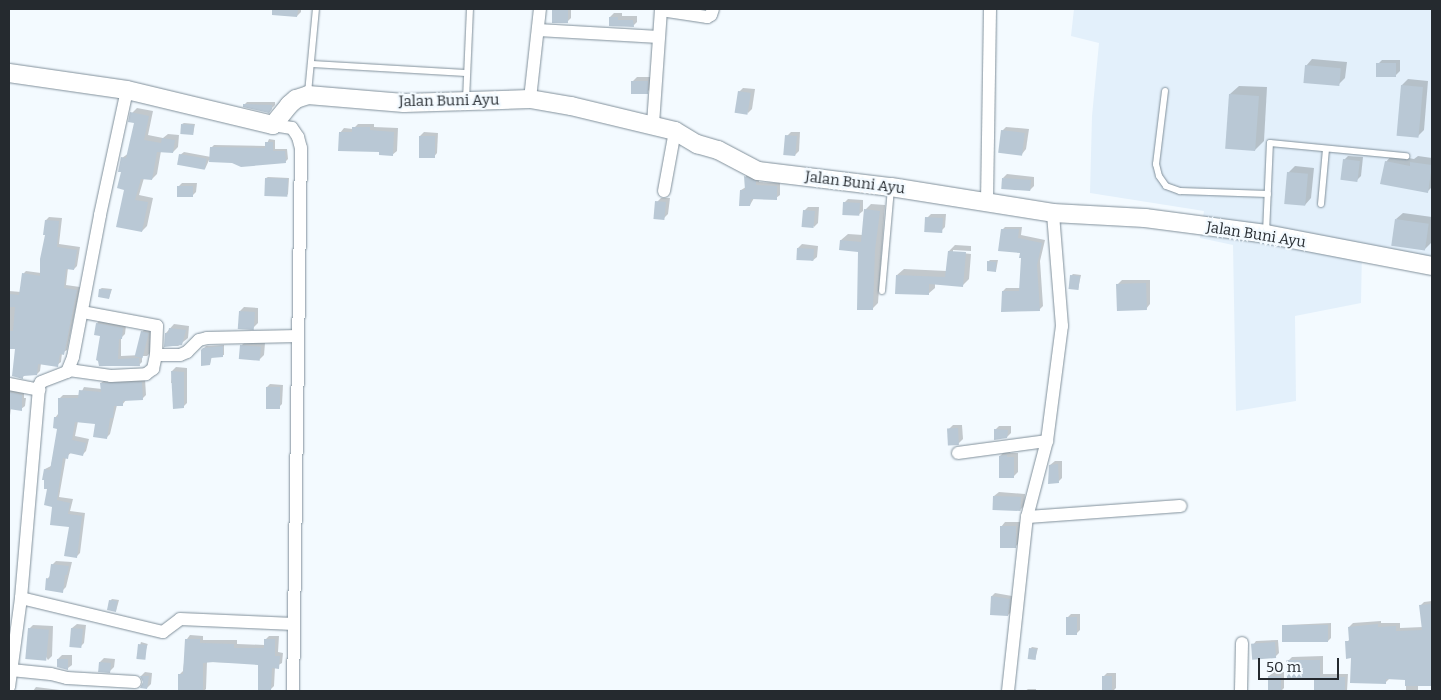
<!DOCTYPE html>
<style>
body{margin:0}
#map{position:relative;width:1441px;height:700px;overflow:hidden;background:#f3faff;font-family:Bitter,serif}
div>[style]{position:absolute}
.built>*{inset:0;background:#e3f0fb}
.shadow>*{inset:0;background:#0003;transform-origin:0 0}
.building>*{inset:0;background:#b9c8d5;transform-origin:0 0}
.roads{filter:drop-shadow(0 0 1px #81909b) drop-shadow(0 0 1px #81909b)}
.lane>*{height:6px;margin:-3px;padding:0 3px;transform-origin:3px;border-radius:3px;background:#fff}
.street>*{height:12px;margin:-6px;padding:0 6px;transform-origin:6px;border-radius:6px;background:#fff}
.secondary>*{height:18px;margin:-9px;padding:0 9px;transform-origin:9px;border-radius:9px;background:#fff}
span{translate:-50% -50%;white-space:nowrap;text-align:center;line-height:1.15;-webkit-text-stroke:4px #f3faff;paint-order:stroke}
.street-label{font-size:15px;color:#252a2f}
.frame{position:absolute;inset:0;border:10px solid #252a2f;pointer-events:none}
.scale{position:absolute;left:1258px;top:658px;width:81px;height:22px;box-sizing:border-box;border:2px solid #252a2f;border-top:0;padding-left:6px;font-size:15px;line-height:18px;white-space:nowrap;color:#252a2f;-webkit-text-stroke:4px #f3faff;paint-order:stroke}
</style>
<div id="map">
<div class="built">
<div style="clip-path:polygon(1074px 9px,1432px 9px,1432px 256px,1362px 250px,1361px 303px,1295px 316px,1296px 401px,1236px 411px,1233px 245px,1200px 238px,1204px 211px,1090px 193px,1092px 116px,1099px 43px,1071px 36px)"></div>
</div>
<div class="shadow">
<div style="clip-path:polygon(279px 9px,301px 9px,301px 12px,297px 16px,279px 14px)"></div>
<div style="clip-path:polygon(554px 9px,571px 9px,571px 18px,567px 22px,553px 21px)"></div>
<div style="clip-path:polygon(614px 13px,622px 13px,622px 16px,637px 16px,637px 22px,633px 26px,610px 17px)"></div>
<div style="clip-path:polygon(1312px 59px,1347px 62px,1345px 78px,1339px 84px,1306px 66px)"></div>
<div style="clip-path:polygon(1382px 60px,1400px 60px,1400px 71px,1396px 75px,1378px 64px)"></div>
<div style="clip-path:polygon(637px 77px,651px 77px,651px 88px,646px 93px,633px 81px)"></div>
<div style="clip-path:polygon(1408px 79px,1428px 81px,1424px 130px,1417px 137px,1402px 85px)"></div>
<div style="clip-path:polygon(1239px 86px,1267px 87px,1264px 141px,1255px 150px,1230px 94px)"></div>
<div style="clip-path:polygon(743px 88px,755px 89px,752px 109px,748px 113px,739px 92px)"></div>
<div style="clip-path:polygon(247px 102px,275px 102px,275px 105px,272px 108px,244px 105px)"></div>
<div style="clip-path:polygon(137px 108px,153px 111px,148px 135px,163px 138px,168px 134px,179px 135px,178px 147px,173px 152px,161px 151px,157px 174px,152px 179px,144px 178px,139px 195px,153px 198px,147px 226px,142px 231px,125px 189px,122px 171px,122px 158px,129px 153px,136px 122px,132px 113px)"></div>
<div style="clip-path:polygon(184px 123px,195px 124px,193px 134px,182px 124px)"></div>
<div style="clip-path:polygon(358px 124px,374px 124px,374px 127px,398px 128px,397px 151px,392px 155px,340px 133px,344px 128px,353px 129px)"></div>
<div style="clip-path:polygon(1006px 127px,1029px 129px,1026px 149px,1022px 154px,1002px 131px)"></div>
<div style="clip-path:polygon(424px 132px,438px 133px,437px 153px,433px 158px,420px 136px)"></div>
<div style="clip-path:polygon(791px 132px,800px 132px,799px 151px,795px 155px,787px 136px)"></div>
<div style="clip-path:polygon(269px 139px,275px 140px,275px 149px,287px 149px,288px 159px,285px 162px,209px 160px,205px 169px,180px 155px,184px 152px,211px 157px,211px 148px,214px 145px,266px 146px)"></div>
<div style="clip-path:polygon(1392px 155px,1414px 159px,1418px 156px,1432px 158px,1432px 187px,1428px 191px,1386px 162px)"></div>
<div style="clip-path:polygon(1348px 156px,1363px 157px,1361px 176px,1357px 180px,1344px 160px)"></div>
<div style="clip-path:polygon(1295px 166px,1314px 168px,1311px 198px,1305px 205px,1288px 173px)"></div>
<div style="clip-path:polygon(749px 173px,759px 178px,759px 182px,780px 183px,780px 195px,776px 198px,754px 198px,750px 205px,741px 190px,746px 187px,746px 176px)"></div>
<div style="clip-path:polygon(1007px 174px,1034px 177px,1034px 186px,1030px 190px,1003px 178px)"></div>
<div style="clip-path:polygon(268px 177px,289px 178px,288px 194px,286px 196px,266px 178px)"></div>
<div style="clip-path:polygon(182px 183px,197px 183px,196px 192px,192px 196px,178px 187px)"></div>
<div style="clip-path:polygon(661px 198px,670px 198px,668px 214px,664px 218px,657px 202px)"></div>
<div style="clip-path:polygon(848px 199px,863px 200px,863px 211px,858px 215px,844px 203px)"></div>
<div style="clip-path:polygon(871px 204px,885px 205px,878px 303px,872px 309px,860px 251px,840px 249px,841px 240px,848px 234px,863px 235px,865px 210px)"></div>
<div style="clip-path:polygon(808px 207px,819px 207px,818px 223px,814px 227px,804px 211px)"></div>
<div style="clip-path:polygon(1403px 213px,1432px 217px,1431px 243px,1425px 249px,1396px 219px)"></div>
<div style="clip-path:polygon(931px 214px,946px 214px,945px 227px,941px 231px,927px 218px)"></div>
<div style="clip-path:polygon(49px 217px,62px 218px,59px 244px,80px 247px,77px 266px,74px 269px,68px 268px,66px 285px,80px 287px,67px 350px,62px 353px,61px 362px,57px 365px,41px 363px,40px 371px,37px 374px,26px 374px,23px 377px,16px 348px,9px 347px,9px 291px,21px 292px,23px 274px,26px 271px,41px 273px,47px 234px,45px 233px,46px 220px)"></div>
<div style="clip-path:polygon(1005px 227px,1022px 227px,1021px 235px,1045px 240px,1040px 261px,1043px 306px,1039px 310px,1003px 291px,1006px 288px,1021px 288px,1021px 252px,1002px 230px)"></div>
<div style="clip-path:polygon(802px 244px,818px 246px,817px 257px,812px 261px,798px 248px)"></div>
<div style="clip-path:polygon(955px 245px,971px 246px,971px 251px,953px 250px,953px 252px,971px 254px,969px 279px,962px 286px,935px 283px,935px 288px,928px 294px,897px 275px,904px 269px,947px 271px,949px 251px)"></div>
<div style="clip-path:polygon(990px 260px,998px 260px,996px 271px,988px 262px)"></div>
<div style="clip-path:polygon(1073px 274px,1081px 275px,1078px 289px,1071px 276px)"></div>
<div style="clip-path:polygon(1122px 280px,1150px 280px,1150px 304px,1146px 309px,1118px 284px)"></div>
<div style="clip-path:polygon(102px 288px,112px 289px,109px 298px,100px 289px)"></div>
<div style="clip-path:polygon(244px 307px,258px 308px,258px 323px,253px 328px,240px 311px)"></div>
<div style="clip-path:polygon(100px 320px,126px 325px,125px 334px,121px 338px,121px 356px,141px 355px,142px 332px,146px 328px,152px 329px,151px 352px,147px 356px,142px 356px,142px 362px,139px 365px,100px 365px,102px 335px,97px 323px)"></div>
<div style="clip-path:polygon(174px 324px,189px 326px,188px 338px,178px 346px,166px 346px,166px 333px)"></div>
<div style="clip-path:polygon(245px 342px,265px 343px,264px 355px,260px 359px,241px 346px)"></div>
<div style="clip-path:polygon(224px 345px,224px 355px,212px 356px,210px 364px,202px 350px,206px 346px)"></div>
<div style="clip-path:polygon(176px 367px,187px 368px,187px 403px,183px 407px,173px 383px,171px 383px,172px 371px)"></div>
<div style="clip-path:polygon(145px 379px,146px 395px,142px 399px,126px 400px,122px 405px,117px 405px,110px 434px,107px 437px,97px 423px,78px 421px,75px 436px,89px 439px,86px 451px,83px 454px,72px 452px,66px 457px,59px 497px,73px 499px,70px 511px,85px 513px,80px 553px,77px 556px,70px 526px,54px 506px,45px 469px,51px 466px,59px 428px,55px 418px,58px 414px,59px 399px,63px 395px,80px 395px,84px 387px,102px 389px,101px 383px,105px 380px)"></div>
<div style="clip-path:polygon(270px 384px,283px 385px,282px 404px,279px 407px,267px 387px)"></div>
<div style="clip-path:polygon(9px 388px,24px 392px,24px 398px,26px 398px,25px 406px,21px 409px,11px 408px,9px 423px)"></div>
<div style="clip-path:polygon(953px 425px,962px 425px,963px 439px,958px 444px,949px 429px)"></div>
<div style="clip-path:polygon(999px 426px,1011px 426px,1011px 433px,1007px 437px,995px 430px)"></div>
<div style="clip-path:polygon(1011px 451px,1010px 453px,1018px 453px,1018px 472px,1014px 476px,1000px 456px,1004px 452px)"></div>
<div style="clip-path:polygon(1055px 461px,1062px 461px,1062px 478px,1058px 482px,1050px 465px)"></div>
<div style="clip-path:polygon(999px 492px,1025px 494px,1024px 506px,1020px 510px,994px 496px)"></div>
<div style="clip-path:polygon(1005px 522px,1020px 522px,1019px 543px,1015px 547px,1001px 527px)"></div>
<div style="clip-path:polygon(56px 561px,72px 562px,66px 587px,62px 591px,47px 579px,51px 575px,52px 565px)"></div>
<div style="clip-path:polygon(995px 593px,1012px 596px,1011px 612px,1008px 615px,991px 614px,992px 596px)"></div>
<div style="clip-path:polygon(112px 599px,119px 600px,116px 611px,110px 601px)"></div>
<div style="clip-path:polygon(1432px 601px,1432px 684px,1418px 685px,1418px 691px,1406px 691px,1406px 679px,1389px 679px,1385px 683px,1352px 657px,1347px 642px,1350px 639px,1349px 627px,1353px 623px,1381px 621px,1381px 623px,1400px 623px,1400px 628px,1423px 627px,1420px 606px,1424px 602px)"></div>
<div style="clip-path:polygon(1071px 614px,1080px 614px,1080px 630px,1076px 634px,1067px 618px)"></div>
<div style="clip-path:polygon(1331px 623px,1331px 638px,1328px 641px,1283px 628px,1286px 625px)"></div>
<div style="clip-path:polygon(77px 624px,86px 625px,84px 643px,80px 647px,71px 646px,72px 628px)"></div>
<div style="clip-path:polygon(33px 625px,53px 626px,52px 656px,48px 660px,29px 629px)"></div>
<div style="clip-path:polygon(190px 635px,203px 636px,203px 640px,237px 640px,237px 644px,265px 645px,265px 640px,269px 636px,279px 636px,278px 652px,283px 653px,282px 663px,275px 667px,274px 686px,270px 690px,260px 663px,207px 662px,206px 689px,204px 691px,179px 691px,179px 675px,183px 671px,187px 639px)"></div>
<div style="clip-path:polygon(1278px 640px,1279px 653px,1275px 657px,1253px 645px,1256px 641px)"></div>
<div style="left:141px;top:642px;width:7px;height:16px;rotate:16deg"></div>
<div style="clip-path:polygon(1032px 647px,1038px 648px,1035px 659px,1030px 649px)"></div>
<div style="clip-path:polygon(62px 655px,72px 655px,72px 665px,68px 668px,58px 659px)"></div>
<div style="clip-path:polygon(1323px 656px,1323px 674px,1348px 674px,1347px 691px,1316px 691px,1315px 677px,1288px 661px,1292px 657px)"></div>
<div style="clip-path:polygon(104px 658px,115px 659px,114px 667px,110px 671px,99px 670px,100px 662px)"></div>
<div style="clip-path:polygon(145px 672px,152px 673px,151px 684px,147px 688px,141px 676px)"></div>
<div style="clip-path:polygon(1274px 672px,1284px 672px,1284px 688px,1281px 691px,1269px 691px,1269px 676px)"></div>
<div style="clip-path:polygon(1107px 673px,1116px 673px,1116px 688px,1113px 691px,1103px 691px,1103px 677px)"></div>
<div style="clip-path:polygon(36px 687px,68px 691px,33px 691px)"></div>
<div style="clip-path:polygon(1028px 689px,1036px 689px,1036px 691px,1025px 691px)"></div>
</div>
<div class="building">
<div style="clip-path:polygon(272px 9px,298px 9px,297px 17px,272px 15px)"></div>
<div style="left:552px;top:9px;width:16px;height:14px"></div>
<div style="clip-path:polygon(609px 17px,618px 17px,618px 20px,633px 20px,634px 27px,609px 26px)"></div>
<div style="left:1396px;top:63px;width:14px;height:20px;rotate:90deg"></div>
<div style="left:1305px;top:65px;width:36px;height:18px;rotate:5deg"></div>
<div style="left:631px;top:81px;width:17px;height:13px"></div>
<div style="left:1401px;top:85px;width:22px;height:51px;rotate:5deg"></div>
<div style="left:738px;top:91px;width:13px;height:22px;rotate:9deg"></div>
<div style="left:1229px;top:94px;width:30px;height:55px;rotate:4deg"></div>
<div style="clip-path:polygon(243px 104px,272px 105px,272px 109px,269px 113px,243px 107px)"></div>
<div style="clip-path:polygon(130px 112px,149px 116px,144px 140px,161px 143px,162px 138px,175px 140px,173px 153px,157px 152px,152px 180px,141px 179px,135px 200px,148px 202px,142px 232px,116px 227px,124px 190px,117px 188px,121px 172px,118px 172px,121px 157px,126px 158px,134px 123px,128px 122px)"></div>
<div style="left:181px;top:124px;width:13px;height:10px;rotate:4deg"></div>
<div style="clip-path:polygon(352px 127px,370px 127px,370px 130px,394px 132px,393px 156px,379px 155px,379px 152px,338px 151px,339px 132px,352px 132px)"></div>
<div style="left:1001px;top:130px;width:24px;height:23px;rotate:7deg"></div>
<div style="left:785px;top:135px;width:12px;height:20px;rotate:5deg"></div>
<div style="left:419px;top:136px;width:16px;height:22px"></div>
<div style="clip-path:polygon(265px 142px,273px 142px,273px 151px,285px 151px,286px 163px,241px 167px,232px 163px,209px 162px,210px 147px,265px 148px)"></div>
<div style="left:179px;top:154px;width:28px;height:11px;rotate:10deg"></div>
<div style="left:1343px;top:159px;width:17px;height:21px;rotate:7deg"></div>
<div style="clip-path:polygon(1385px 161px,1410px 166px,1410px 162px,1432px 165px,1428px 193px,1380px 184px)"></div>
<div style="left:1287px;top:172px;width:21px;height:32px;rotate:5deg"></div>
<div style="clip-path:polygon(744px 176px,756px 181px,756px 185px,777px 186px,777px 200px,751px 199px,750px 206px,739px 206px,740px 190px,745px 190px)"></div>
<div style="left:265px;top:178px;width:23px;height:18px;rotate:2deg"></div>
<div style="left:1002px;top:178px;width:29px;height:11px;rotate:4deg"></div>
<div style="left:177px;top:186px;width:16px;height:11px"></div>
<div style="left:655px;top:201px;width:11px;height:18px;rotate:5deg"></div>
<div style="left:843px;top:202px;width:17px;height:13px;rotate:3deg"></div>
<div style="clip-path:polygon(864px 209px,880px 211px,875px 250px,873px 310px,857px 310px,858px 252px,839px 250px,840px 240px,861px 242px)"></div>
<div style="left:803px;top:210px;width:12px;height:17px;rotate:5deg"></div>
<div style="left:925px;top:217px;width:18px;height:15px;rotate:3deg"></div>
<div style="left:1395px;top:219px;width:34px;height:27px;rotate:8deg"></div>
<div style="clip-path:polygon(45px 220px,59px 221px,57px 247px,77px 250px,74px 270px,66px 269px,64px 288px,77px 290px,64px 355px,60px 354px,58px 367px,38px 364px,37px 375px,23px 376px,23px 379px,12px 376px,15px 349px,9px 349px,9px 331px,13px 331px,15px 307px,9px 307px,9px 294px,19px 295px,22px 273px,40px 276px,40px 259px,45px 235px,43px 235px)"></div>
<div style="clip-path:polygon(1001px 229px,1019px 229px,1018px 238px,1042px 243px,1037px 265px,1040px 311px,1001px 312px,1002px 291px,1019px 291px,1021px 258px,1019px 258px,1020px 253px,998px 251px)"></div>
<div style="left:797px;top:248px;width:17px;height:12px;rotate:3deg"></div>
<div style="clip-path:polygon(948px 251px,966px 252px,963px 287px,929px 284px,929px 295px,895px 294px,896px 275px,945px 277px)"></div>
<div style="clip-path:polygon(987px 261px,996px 262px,996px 272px,987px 271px)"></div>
<div style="left:1070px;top:275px;width:10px;height:14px;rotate:6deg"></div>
<div style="left:1146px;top:283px;width:27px;height:30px;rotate:88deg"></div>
<div style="clip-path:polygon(99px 289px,111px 290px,109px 299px,98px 297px)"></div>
<div style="left:239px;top:311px;width:16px;height:18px;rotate:4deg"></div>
<div style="clip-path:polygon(96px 323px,123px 328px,122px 339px,119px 339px,118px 359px,139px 358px,140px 366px,99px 366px,98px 361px,96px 360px,100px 336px,94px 335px)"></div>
<div style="clip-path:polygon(169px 328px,186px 330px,182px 345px,164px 347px,165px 333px,168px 333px)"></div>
<div style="left:141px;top:331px;width:8px;height:26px;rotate:14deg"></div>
<div style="left:240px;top:345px;width:21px;height:14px;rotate:5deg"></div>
<div style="clip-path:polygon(223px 346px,223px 357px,211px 358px,210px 365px,201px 366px,201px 350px,203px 348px)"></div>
<div style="clip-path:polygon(171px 371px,184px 372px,184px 408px,173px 409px)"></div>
<div style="clip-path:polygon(142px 382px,143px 400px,123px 401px,123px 406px,114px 406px,113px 418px,110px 418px,107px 439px,93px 437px,95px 424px,75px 422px,72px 440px,86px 443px,83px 456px,69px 453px,68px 459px,63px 458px,57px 500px,70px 503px,68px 514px,82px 516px,77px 558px,64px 556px,69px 527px,50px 525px,52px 507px,44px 505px,47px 489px,44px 489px,44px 480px,42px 480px,44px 469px,50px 470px,57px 429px,53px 428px,54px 417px,58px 417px,58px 398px,78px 398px,79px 390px,101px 392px,100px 383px)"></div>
<div style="left:266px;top:387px;width:14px;height:22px"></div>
<div style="clip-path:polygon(9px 392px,22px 395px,22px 411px,9px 409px)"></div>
<div style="left:958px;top:428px;width:17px;height:11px;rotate:87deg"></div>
<div style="clip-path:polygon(994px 429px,1008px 430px,1007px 438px,994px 440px)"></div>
<div style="clip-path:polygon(1007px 455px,1007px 457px,1014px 457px,1014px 478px,999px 478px,999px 456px)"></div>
<div style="clip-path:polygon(1058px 464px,1059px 483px,1048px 484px,1049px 465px)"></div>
<div style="left:993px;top:496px;width:28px;height:14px;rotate:2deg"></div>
<div style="left:1000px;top:526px;width:16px;height:22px"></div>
<div style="clip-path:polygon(51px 564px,69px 566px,67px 575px,65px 575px,63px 593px,45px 590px,46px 578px,49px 579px)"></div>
<div style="clip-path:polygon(991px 596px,1010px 599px,1008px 616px,990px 615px)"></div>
<div style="clip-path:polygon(109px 600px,117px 601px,116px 612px,107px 610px)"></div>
<div style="clip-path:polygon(1432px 604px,1432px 686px,1405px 686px,1405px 680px,1386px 679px,1386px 684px,1350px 683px,1351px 658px,1346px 659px,1345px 641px,1349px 641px,1348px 627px,1378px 624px,1378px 627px,1396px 626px,1396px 631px,1422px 630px,1419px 605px)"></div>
<div style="left:1066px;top:617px;width:11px;height:18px"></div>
<div style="left:1328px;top:625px;width:17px;height:46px;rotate:90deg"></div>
<div style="left:28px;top:628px;width:21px;height:31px;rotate:5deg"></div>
<div style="left:71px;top:628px;width:12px;height:19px;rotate:5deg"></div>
<div style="clip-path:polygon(185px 639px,200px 639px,200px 643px,234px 644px,234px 648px,264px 648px,264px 639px,275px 639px,275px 656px,280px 656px,279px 669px,272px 668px,271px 691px,258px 691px,258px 665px,213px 662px,203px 663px,203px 691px,178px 691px,178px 674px,183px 674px)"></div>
<div style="left:1275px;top:642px;width:16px;height:24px;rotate:86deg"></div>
<div style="left:138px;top:644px;width:9px;height:15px;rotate:6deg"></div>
<div style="left:1029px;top:648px;width:8px;height:11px;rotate:7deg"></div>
<div style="clip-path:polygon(57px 659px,68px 659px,68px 670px,57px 667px)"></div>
<div style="clip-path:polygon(1286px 660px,1320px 660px,1320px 677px,1345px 677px,1345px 691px,1314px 691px,1314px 678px,1287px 679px)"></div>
<div style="left:99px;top:662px;width:12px;height:10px;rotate:5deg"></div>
<div style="clip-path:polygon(140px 676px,149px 676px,147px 689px,140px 688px,143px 682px)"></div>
<div style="left:1102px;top:676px;width:10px;height:15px"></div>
<div style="left:1268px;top:676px;width:13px;height:15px"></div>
</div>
<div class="roads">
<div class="lane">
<div style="left:311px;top:64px;width:156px;rotate:3.3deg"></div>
<div style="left:1165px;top:91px;width:74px;rotate:97deg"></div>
<div style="left:1156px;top:164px;width:12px;rotate:76deg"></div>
<div style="left:1159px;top:176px;width:12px;rotate:55deg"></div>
<div style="left:1166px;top:186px;width:15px;rotate:20deg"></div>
<div style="left:1180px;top:191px;width:88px;rotate:2deg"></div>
<div style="left:308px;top:93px;width:84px;rotate:-84.6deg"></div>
<div style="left:466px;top:100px;width:91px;rotate:-87.5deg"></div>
<div style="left:1321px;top:204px;width:55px;rotate:-84.8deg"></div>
<div style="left:1266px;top:233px;width:90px;rotate:-87.5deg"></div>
<div style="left:1270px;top:143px;width:137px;rotate:5.5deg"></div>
<div style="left:882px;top:291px;width:103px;rotate:-85deg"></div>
</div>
<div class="street">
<div style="left:661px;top:10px;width:47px;rotate:8.7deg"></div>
<div style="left:707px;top:17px;width:4px;rotate:-27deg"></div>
<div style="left:711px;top:15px;width:6px;rotate:-72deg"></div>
<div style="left:538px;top:30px;width:121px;rotate:3.3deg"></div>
<div style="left:530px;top:99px;width:91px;rotate:-83.7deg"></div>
<div style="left:653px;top:124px;width:115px;rotate:-86deg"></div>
<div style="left:273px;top:125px;width:19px;rotate:9deg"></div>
<div style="left:292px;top:128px;width:11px;rotate:56deg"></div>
<div style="left:298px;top:137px;width:11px;rotate:75deg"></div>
<div style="left:301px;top:148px;width:543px;rotate:90.84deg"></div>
<div style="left:664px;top:191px;width:61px;rotate:-79.6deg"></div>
<div style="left:987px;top:201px;width:192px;rotate:-89.1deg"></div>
<div style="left:156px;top:355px;width:24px"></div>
<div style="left:180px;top:355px;width:8px;rotate:-23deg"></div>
<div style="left:187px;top:352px;width:17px;rotate:-45deg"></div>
<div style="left:199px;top:340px;width:8px;rotate:-14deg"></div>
<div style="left:207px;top:338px;width:91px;rotate:-1.3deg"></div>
<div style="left:69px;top:370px;width:42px;rotate:8.1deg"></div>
<div style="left:111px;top:376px;width:35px;rotate:-3deg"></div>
<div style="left:146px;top:374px;width:9px;rotate:-36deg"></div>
<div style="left:153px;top:369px;width:14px;rotate:-78deg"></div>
<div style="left:156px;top:355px;width:29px;rotate:-88deg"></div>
<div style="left:157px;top:326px;width:75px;rotate:-169.3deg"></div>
<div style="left:9px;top:384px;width:31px;rotate:11deg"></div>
<div style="left:958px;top:453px;width:90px;rotate:-7.7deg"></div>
<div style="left:1027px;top:517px;width:154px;rotate:-4.1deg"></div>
<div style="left:21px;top:598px;width:146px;rotate:13.5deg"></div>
<div style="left:163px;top:632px;width:21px;rotate:-37deg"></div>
<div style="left:180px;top:619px;width:114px;rotate:2.5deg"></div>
<div style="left:11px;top:670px;width:40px;rotate:5.7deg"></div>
<div style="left:51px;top:674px;width:16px;rotate:14deg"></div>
<div style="left:67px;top:678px;width:68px;rotate:3.4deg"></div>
<div style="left:9px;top:687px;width:90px;rotate:-82.3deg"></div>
<div style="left:21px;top:598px;width:213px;rotate:-85.1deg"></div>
<div style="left:39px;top:386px;width:4px;rotate:-63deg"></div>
<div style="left:41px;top:382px;width:28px;rotate:-21deg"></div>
<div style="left:67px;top:372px;width:16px;rotate:-68deg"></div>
<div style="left:73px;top:357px;width:145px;rotate:-79.2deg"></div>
<div style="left:100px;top:215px;width:128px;rotate:-77.8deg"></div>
<div style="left:1008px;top:691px;width:175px;rotate:-83.8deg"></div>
<div style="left:1027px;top:517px;width:79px;rotate:-75.3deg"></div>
<div style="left:1047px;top:441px;width:116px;rotate:-82.6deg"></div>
<div style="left:1062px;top:326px;width:113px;rotate:-94.6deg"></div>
<div style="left:1241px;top:691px;width:48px;rotate:-88.8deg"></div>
</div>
<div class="secondary">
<div style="left:9px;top:73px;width:119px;rotate:8.2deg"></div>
<div style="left:127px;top:90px;width:150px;rotate:13.5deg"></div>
<div style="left:273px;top:125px;width:26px;rotate:-51deg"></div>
<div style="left:289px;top:105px;width:9px;rotate:-41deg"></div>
<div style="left:296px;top:99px;width:13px;rotate:-18deg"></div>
<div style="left:308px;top:95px;width:96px;rotate:4.8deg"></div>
<div style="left:404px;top:103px;width:126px;rotate:-1.8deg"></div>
<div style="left:530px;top:99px;width:42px;rotate:9.7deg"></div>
<div style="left:571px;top:106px;width:107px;rotate:13.5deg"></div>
<div style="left:675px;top:131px;width:26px;rotate:31deg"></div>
<div style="left:697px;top:144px;width:22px;rotate:16deg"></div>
<div style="left:718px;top:150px;width:45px;rotate:27.7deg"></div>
<div style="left:758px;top:171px;width:134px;rotate:6.9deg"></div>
<div style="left:891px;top:187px;width:164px;rotate:9.1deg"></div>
<div style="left:1053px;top:213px;width:92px;rotate:3.1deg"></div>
<div style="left:1145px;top:218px;width:122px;rotate:7.5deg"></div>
<div style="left:1266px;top:234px;width:169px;rotate:10.9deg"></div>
</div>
</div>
<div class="street-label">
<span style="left:449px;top:101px;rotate:-1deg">Jalan Buni Ayu</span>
<span style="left:855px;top:183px;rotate:7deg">Jalan Buni Ayu</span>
<span style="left:1256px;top:235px;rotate:9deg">Jalan Buni Ayu</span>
</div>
<div class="frame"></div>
<div class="scale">50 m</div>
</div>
